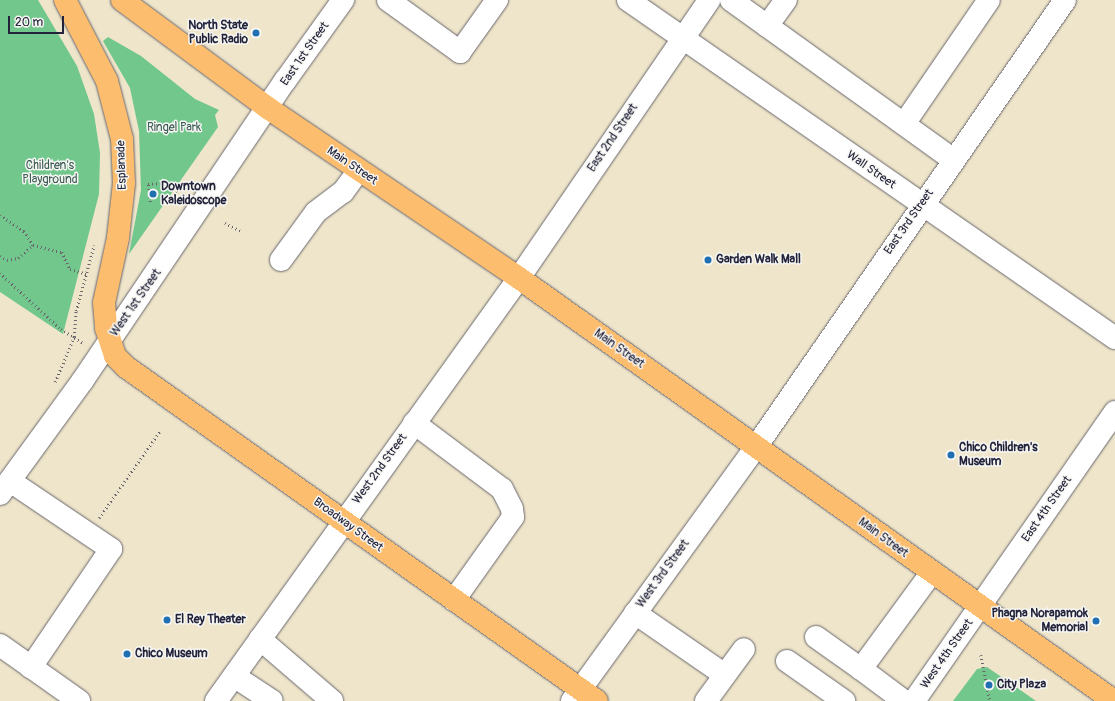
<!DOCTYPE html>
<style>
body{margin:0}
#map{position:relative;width:1115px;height:701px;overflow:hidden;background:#eee5ca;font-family:Pangolin,sans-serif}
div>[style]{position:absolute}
.green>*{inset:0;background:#71c78c}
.path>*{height:2.5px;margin-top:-1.25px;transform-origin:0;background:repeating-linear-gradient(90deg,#69666d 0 1px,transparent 0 4px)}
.roads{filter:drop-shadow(0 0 1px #69666d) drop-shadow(0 0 1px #69666d)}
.minor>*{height:22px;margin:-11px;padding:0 11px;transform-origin:11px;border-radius:11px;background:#fff}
.major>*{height:22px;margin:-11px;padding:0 11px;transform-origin:11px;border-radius:11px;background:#fcbd6f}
.dots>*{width:11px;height:11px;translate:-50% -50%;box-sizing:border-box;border:2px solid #f6f6f2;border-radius:50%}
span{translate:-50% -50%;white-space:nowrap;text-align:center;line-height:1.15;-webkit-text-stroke:3px #f6f6f2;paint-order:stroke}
.poi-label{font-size:12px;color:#22223b;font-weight:700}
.right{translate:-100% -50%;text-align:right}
.left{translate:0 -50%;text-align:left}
.street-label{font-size:12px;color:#22223b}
.park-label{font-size:12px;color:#3e5c57}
.scale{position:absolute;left:8px;top:16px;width:56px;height:18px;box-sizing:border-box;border:2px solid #22223b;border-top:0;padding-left:5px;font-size:12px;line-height:14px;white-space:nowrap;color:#22223b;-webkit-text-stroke:3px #f6f6f2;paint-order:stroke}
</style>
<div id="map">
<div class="green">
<div style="clip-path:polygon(0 0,38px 0,77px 66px,94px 114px,100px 153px,99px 194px,63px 334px,0 292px)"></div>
<div style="clip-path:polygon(108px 37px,141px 56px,195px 99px,219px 110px,215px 115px,218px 127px,129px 254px,141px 190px,139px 131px,130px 88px,103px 41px)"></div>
<div style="clip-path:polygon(987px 667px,1036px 701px,953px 701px,977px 669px)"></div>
</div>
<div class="path">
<div style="left:150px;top:202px;width:18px;rotate:-96deg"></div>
<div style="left:148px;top:184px;width:15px;rotate:-4deg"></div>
<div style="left:163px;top:183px;width:18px;rotate:29deg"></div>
<div style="left:0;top:215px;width:29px;rotate:34deg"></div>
<div style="left:24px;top:231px;width:17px;rotate:57deg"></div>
<div style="left:33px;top:245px;width:30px;rotate:14deg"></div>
<div style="left:62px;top:252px;width:19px;rotate:65deg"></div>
<div style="left:70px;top:269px;width:18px;rotate:16deg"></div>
<div style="left:225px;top:223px;width:18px;rotate:27deg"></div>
<div style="left:0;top:256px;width:8px;rotate:30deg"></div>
<div style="left:7px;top:260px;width:11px;rotate:-10deg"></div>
<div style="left:18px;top:258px;width:20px;rotate:-41deg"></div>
<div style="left:0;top:273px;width:83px;rotate:42.6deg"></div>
<div style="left:61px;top:329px;width:26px;rotate:32deg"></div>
<div style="left:55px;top:382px;width:49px;rotate:-67.1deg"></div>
<div style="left:74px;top:337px;width:26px;rotate:-86deg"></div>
<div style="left:76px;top:311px;width:68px;rotate:-74.7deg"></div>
<div style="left:99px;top:518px;width:106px;rotate:-55deg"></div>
<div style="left:981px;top:655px;width:47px;rotate:78.9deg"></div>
</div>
<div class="roads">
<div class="minor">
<div style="left:388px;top:0;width:89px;rotate:35.8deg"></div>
<div style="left:460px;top:52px;width:64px;rotate:-54.6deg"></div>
<div style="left:628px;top:0;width:593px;rotate:34.76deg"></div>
<div style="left:731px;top:0;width:272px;rotate:35.7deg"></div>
<div style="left:767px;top:26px;width:32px;rotate:-54deg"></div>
<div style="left:904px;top:124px;width:150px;rotate:-55.6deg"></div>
<div style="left:281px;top:260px;width:59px;rotate:-53.9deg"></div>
<div style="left:316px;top:212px;width:34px;rotate:-37deg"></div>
<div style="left:343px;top:192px;width:27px;rotate:-54deg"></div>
<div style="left:414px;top:423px;width:110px;rotate:36.9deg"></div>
<div style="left:502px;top:489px;width:22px;rotate:63deg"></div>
<div style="left:512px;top:509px;width:8px;rotate:83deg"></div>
<div style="left:513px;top:517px;width:102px;rotate:125.4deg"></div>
<div style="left:10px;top:481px;width:122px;rotate:34deg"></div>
<div style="left:111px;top:549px;width:143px;rotate:124.1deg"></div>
<div style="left:0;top:494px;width:141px;rotate:-53.9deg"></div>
<div style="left:83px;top:380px;width:361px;rotate:-56deg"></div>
<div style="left:285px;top:81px;width:100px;rotate:-54.4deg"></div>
<div style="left:635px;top:613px;width:109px;rotate:34.6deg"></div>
<div style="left:816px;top:637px;width:55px;rotate:35.4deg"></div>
<div style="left:260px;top:639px;width:95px;rotate:40.7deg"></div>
<div style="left:0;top:645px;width:97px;rotate:35.3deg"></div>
<div style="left:787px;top:661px;width:70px;rotate:35.1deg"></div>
<div style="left:234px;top:676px;width:45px;rotate:33.3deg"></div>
<div style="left:216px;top:701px;width:520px;rotate:-54.39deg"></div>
<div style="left:519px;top:278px;width:337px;rotate:-55.6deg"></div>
<div style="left:572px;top:701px;width:314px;rotate:-54.1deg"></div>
<div style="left:756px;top:447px;width:543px;rotate:-55.34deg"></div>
<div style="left:706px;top:701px;width:64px;rotate:-53.8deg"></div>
<div style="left:904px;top:701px;width:54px;rotate:-143.3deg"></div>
<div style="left:861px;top:669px;width:120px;rotate:-53.8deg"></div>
<div style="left:914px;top:701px;width:352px;rotate:-55.2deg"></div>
</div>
<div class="major">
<div style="left:65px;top:0;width:91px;rotate:62.6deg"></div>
<div style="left:107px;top:81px;width:60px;rotate:75.5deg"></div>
<div style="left:122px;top:139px;width:44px;rotate:87.4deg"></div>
<div style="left:124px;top:183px;width:55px;rotate:96.2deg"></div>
<div style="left:118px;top:238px;width:66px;rotate:102.2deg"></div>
<div style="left:104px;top:303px;width:25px;rotate:85deg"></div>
<div style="left:106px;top:328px;width:29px;rotate:72deg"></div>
<div style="left:115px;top:356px;width:16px;rotate:45deg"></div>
<div style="left:126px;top:367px;width:577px;rotate:35.34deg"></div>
<div style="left:122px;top:0;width:182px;rotate:36.5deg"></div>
<div style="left:268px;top:108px;width:303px;rotate:34.1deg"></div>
<div style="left:519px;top:278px;width:730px;rotate:35.41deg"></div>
</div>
</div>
<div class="dots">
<div style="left:256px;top:33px;background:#1f6fb2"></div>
<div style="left:153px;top:194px;background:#1f6fb2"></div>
<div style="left:708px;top:260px;background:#1f6fb2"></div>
<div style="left:951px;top:455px;background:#1f6fb2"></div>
<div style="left:167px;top:620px;background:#1f6fb2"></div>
<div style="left:1096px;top:621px;background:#1f6fb2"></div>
<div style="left:127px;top:654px;background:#1f6fb2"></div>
<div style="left:989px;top:685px;background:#1f6fb2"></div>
</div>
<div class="poi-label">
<span class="right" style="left:248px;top:33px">North State<br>Public Radio</span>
<span class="left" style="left:161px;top:194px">Downtown<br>Kaleidoscope</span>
<span class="left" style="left:716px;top:260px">Garden Walk Mall</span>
<span class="left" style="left:959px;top:455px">Chico Children's<br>Museum</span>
<span class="right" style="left:1088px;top:621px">Phagna Norapamok<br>Memorial</span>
<span class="left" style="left:175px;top:620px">El Rey Theater</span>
<span class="left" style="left:135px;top:654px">Chico Museum</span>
<span class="left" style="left:997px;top:685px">City Plaza</span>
</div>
<div class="street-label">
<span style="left:305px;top:54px;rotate:-55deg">East 1st Street</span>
<span style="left:613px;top:138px;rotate:-56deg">East 2nd Street</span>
<span style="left:122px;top:165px;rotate:-92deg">Esplanade</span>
<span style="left:352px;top:166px;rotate:34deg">Main Street</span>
<span style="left:871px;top:170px;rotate:35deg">Wall Street</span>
<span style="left:909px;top:222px;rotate:-55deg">East 3rd Street</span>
<span style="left:136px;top:303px;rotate:-55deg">West 1st Street</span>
<span style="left:619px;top:349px;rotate:35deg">Main Street</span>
<span style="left:380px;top:469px;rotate:-54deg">West 2nd Street</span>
<span style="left:1047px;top:509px;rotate:-55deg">East 4th Street</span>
<span style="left:348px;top:525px;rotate:36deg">Broadway Street</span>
<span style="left:883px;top:538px;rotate:36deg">Main Street</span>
<span style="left:663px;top:574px;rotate:-54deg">West 3rd Street</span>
<span style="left:947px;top:654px;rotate:-55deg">West 4th Street</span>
</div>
<div class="park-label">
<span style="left:174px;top:128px">Ringel Park</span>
<span style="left:50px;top:173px">Children's<br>Playground</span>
</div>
<div class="scale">20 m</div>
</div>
